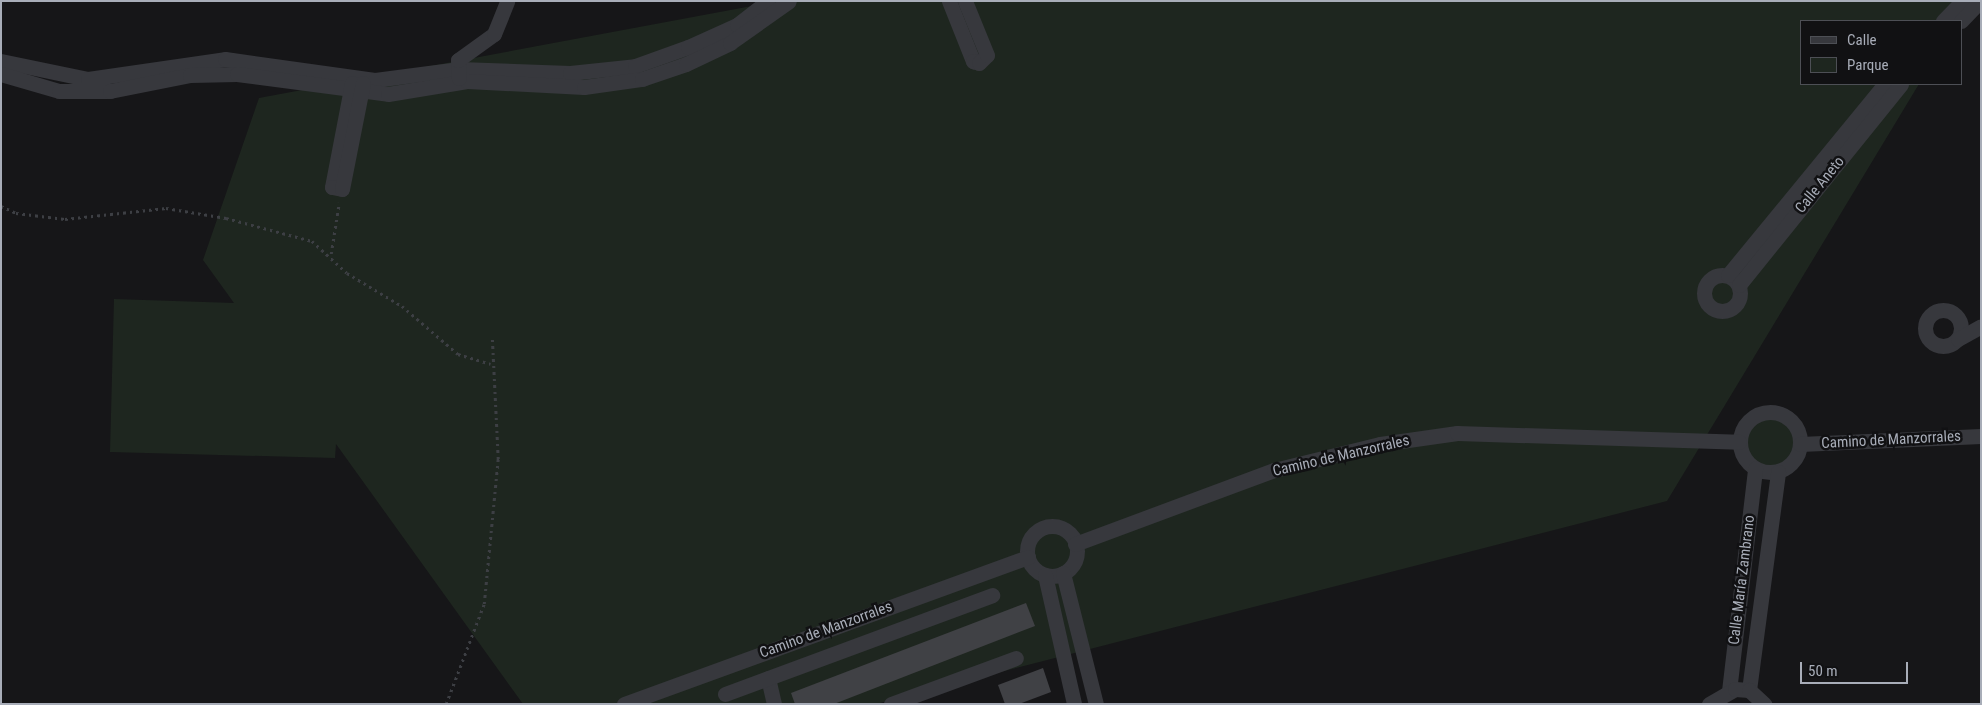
<!DOCTYPE html>
<meta charset="utf-8">
<style>
body{margin:0}
#map{position:relative;width:1982px;height:705px;overflow:hidden;background:#161618;font-family:"Roboto Condensed",sans-serif}
div>[style]{position:absolute}
.green>*{inset:0;background:#1e261f}
.round{border-radius:50%}
.building>*{inset:0;background:#404145}
.path>*{height:2.5px;margin-top:-1.25px;transform-origin:0;background:repeating-linear-gradient(90deg,#3d3f44 0 2.5px,transparent 0 6.5px)}
.minor>*{height:15px;margin:-7.5px;padding:0 7.5px;transform-origin:7.5px;border-radius:7.5px;background:#37383d}
.minor>.ring{margin:-7.5px;padding:0;box-sizing:content-box;background:none;border:15px solid #37383d;border-radius:50%}
span{translate:-50% -50%;white-space:nowrap;text-align:center;line-height:1.15;-webkit-text-stroke:5px #111113;paint-order:stroke}
.street-label{font-size:15px;color:#a8adb8}
.frame{position:absolute;inset:0;border:2px solid #a8adb8;pointer-events:none}
.legend{position:absolute;left:1800px;top:20px;width:162px;height:65px;box-sizing:border-box;background:#111113;border:1px solid #4d4f55;margin:0;padding:6px 9px;list-style:none;font-size:15px;color:#a8adb8}
.legend li{display:flex;align-items:center;gap:10px;height:25px}
.legend b{width:25px;border:1px solid #4d4f55}
.scale{position:absolute;left:1800px;top:662px;width:108px;height:22px;box-sizing:border-box;border:2px solid #a8adb8;border-top:0;padding-left:6px;font-size:15px;line-height:18px;white-space:nowrap;color:#a8adb8;-webkit-text-stroke:4px #111113;paint-order:stroke}
</style>
<div id="map">
<div class="green">
<div style="clip-path:polygon(779px 1px,1968px 1px,1956px 21px,1801px 21px,1801px 84px,1919px 84px,1667px 501px,876px 704px,523px 704px,336px 444px,335px 458px,110px 452px,114px 299px,234px 303px,203px 260px,259px 98px)"></div>
<div class="round" style="left:1746px;top:418px;width:48px;height:48px"></div>
</div>
<div class="building">
<div style="clip-path:polygon(1026px 603px,1035px 626px,834px 704px,795px 704px,791px 693px)"></div>
<div style="clip-path:polygon(1043px 668px,1051px 692px,1019px 704px,1005px 704px,998px 685px)"></div>
</div>
<div class="path">
<div style="left:1px;top:206px;width:17px;rotate:25deg"></div>
<div style="left:16px;top:213px;width:49px;rotate:7deg"></div>
<div style="left:65px;top:219px;width:102px;rotate:-6.2deg"></div>
<div style="left:166px;top:208px;width:61px;rotate:9.5deg"></div>
<div style="left:226px;top:218px;width:89px;rotate:15deg"></div>
<div style="left:312px;top:241px;width:47px;rotate:42.4deg"></div>
<div style="left:347px;top:273px;width:64px;rotate:31deg"></div>
<div style="left:402px;top:306px;width:74px;rotate:40.6deg"></div>
<div style="left:458px;top:354px;width:34px;rotate:17deg"></div>
<div style="left:331px;top:254px;width:52px;rotate:-81.1deg"></div>
<div style="left:446px;top:704px;width:107px;rotate:-69.2deg"></div>
<div style="left:484px;top:604px;width:146px;rotate:-84.5deg"></div>
<div style="left:498px;top:459px;width:123px;rotate:-92.8deg"></div>
</div>
<div class="minor">
<div style="left:949px;top:1px;width:65px;rotate:68.2deg"></div>
<div style="left:973px;top:61px;width:6px;rotate:18deg"></div>
<div style="left:979px;top:63px;width:11px;rotate:-45deg"></div>
<div style="left:987px;top:55px;width:58px;rotate:-112.2deg"></div>
<div style="left:1943px;top:21px;width:28px;rotate:-46deg"></div>
<div style="left:1961px;top:21px;width:28px;rotate:-46deg"></div>
<div style="left:1px;top:61px;width:89px;rotate:11.7deg"></div>
<div style="left:88px;top:79px;width:138px;rotate:-8.3deg"></div>
<div style="left:225px;top:59px;width:151px;rotate:8deg"></div>
<div style="left:375px;top:80px;width:85px;rotate:-7.5deg"></div>
<div style="left:459px;top:69px;width:111px;rotate:2.1deg"></div>
<div style="left:570px;top:73px;width:65px;rotate:-6.1deg"></div>
<div style="left:635px;top:66px;width:56px;rotate:-19.7deg"></div>
<div style="left:688px;top:47px;width:54px;rotate:-24.2deg"></div>
<div style="left:737px;top:25px;width:39px;rotate:-38deg"></div>
<div style="left:1px;top:74px;width:60px;rotate:16.3deg"></div>
<div style="left:59px;top:91px;width:51px"></div>
<div style="left:110px;top:91px;width:82px;rotate:-11.3deg"></div>
<div style="left:190px;top:75px;width:47px;rotate:-1.2deg"></div>
<div style="left:237px;top:74px;width:152px;rotate:7.5deg"></div>
<div style="left:388px;top:94px;width:80px;rotate:-9.3deg"></div>
<div style="left:467px;top:81px;width:117px;rotate:2.9deg"></div>
<div style="left:584px;top:87px;width:59px;rotate:-7.9deg"></div>
<div style="left:642px;top:79px;width:46px;rotate:-18.8deg"></div>
<div style="left:686px;top:64px;width:49px;rotate:-25.5deg"></div>
<div style="left:730px;top:43px;width:72px;rotate:-35.4deg"></div>
<div style="left:459px;top:78px;width:18px;rotate:-93deg"></div>
<div style="left:458px;top:60px;width:44px;rotate:-35.8deg"></div>
<div style="left:494px;top:34px;width:35px;rotate:-68deg"></div>
<div style="left:352px;top:83px;width:106px;rotate:100.9deg"></div>
<div style="left:332px;top:187px;width:10px;rotate:11deg"></div>
<div style="left:342px;top:189px;width:108px;rotate:-78.8deg"></div>
<div class="ring" style="left:1704px;top:275px;width:21px;height:21px"></div>
<div style="left:1728px;top:275px;width:247px;rotate:-50.6deg"></div>
<div style="left:1739px;top:285px;width:258px;rotate:-51.1deg"></div>
<div class="ring" style="left:1925px;top:310px;width:21px;height:21px"></div>
<div style="left:1958px;top:339px;width:26px;rotate:-29deg"></div>
<div class="ring" style="left:1740px;top:412px;width:45px;height:45px"></div>
<div style="left:1800px;top:444px;width:181px;rotate:-2.5deg"></div>
<div class="ring" style="left:1027px;top:526px;width:35px;height:35px"></div>
<div style="left:1075px;top:544px;width:212px;rotate:-20.4deg"></div>
<div style="left:1274px;top:470px;width:109px;rotate:-13.8deg"></div>
<div style="left:1380px;top:444px;width:78px;rotate:-8.1deg"></div>
<div style="left:1457px;top:433px;width:282px;rotate:1.8deg"></div>
<div style="left:1063px;top:573px;width:135px;rotate:75.9deg"></div>
<div style="left:1045px;top:575px;width:132px;rotate:77.3deg"></div>
<div style="left:768px;top:678px;width:27px;rotate:77deg"></div>
<div style="left:1749px;top:690px;width:220px;rotate:-82.4deg"></div>
<div style="left:1729px;top:691px;width:224px;rotate:-83.3deg"></div>
<div style="left:725px;top:694px;width:285px;rotate:-20.3deg"></div>
<div style="left:624px;top:704px;width:430px;rotate:-20deg"></div>
<div style="left:891px;top:704px;width:133px;rotate:-20.2deg"></div>
<div style="left:1709px;top:704px;width:30px;rotate:-30deg"></div>
<div style="left:1735px;top:689px;width:14px;rotate:4deg"></div>
<div style="left:1749px;top:690px;width:21px;rotate:43deg"></div>
</div>
<div class="street-label">
<span style="left:1820px;top:185px;rotate:-51deg">Calle Aneto</span>
<span style="left:1891px;top:440px;rotate:-3deg">Camino de Manzorrales</span>
<span style="left:1341px;top:456px;rotate:-13deg">Camino de Manzorrales</span>
<span style="left:1742px;top:580px;rotate:-83deg">Calle María Zambrano</span>
<span style="left:826px;top:630px;rotate:-20deg">Camino de Manzorrales</span>
</div>
<div class="frame"></div>
<ul class="legend">
<li><b style="height:6px;background:#37383d"></b>Calle</li>
<li><b style="height:14px;background:#1e261f"></b>Parque</li>
</ul>
<div class="scale">50 m</div>
</div>
